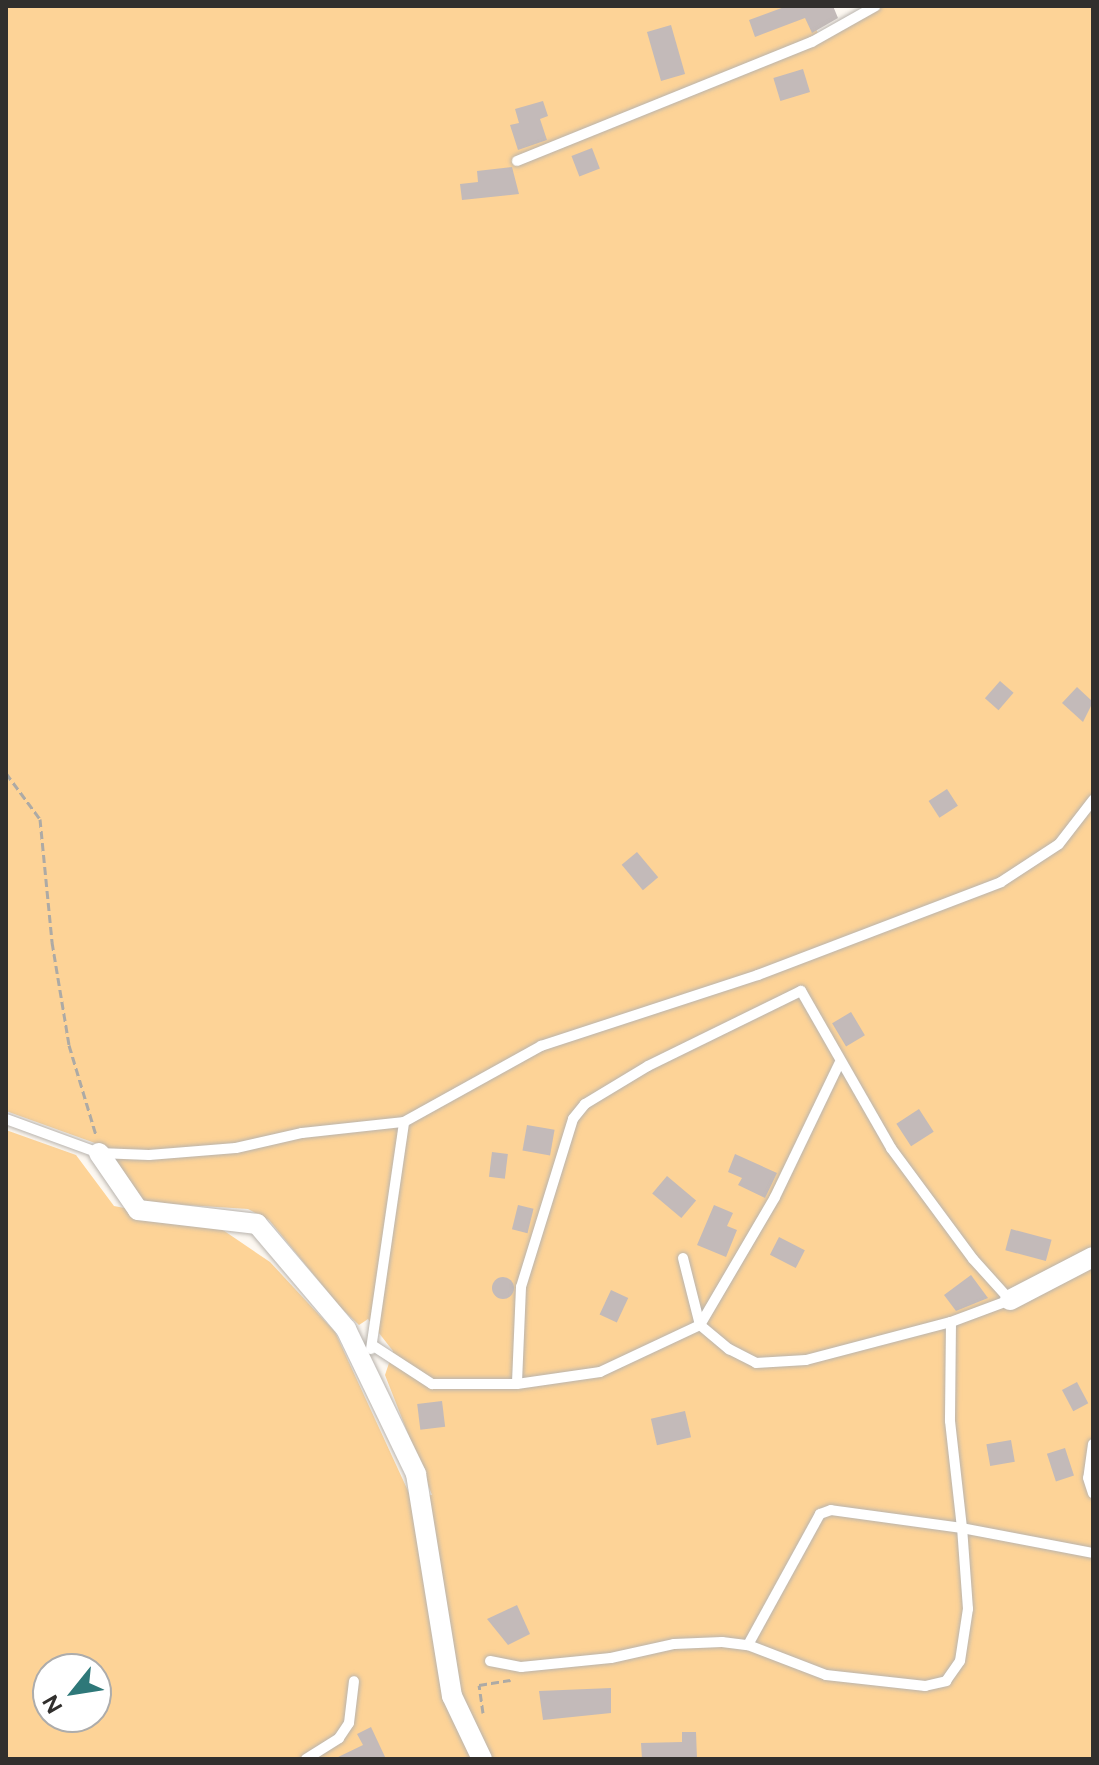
<!DOCTYPE html>
<style>
body{margin:0}
#map{position:relative;width:1099px;height:1765px;overflow:hidden;background:#fdf8f1;font-family:Figtree,sans-serif}
div>[style]{position:absolute}
.green>*{inset:0;background:#fdd397}
.building>*{inset:0;background:#c3bab9;transform-origin:0 0}
.round{border-radius:50%}
.path>*{height:3px;margin-top:-1.5px;transform-origin:0;background:repeating-linear-gradient(90deg,#adaaa5 0 8px,transparent 0 12px)}
.roads{filter:drop-shadow(0 0 2px #b9b4ae) drop-shadow(0 0 2px #b9b4ae)}
.lane>*{height:10px;margin:-5px;padding:0 5px;transform-origin:5px;border-radius:5px;background:#fff}
.street>*{height:20px;margin:-10px;padding:0 10px;transform-origin:10px;border-radius:10px;background:#fff}
span{translate:-50% -50%;white-space:nowrap;text-align:center;line-height:1.15;-webkit-text-stroke:6px #fff;paint-order:stroke}
.frame{position:absolute;inset:0;border:8px solid #312f2d;pointer-events:none}
.north{position:absolute;left:32px;top:1653px;width:80px;height:80px;box-sizing:border-box;background:#fff;border:2px solid #adacab;border-radius:50%;rotate:240deg;font-size:22px;font-weight:700;line-height:32px;text-align:center;color:#312f2d}
.north::after{content:'';display:block;margin:auto;width:28px;height:36px;background:#2e7879;clip-path:polygon(50% 0,100% 100%,50% 72%,0 100%)}
</style>
<div id="map">
<div class="green">
<div style="clip-path:polygon(evenodd,6px 6px,807px 6px,821px 41px,883px 6px,1093px 6px,1093px 1759px,6px 1759px,6px 1130px,76px 1155px,114px 1206px,217px 1226px,270px 1262px,335px 1332px,409px 1493px,432px 1495px,385px 1375px,393px 1351px,368px 1319px,359px 1325px,341px 1308px,269px 1220px,248px 1209px,140px 1202px,106px 1147px,6px 1111px,6px 6px,48px 1669px,96px 1669px,96px 1717px,48px 1717px,48px 1669px)"></div>
</div>
<div class="building">
<div style="clip-path:polygon(787px 6px,833px 6px,838px 18px,812px 33px,805px 18px,755px 37px,749px 20px)"></div>
<div style="left:671px;top:25px;width:51px;height:25px;rotate:74deg"></div>
<div style="left:803px;top:69px;width:24px;height:31px;rotate:73deg"></div>
<div style="clip-path:polygon(543px 101px,548px 116px,540px 119px,547px 140px,518px 150px,510px 125px,519px 123px,515px 109px)"></div>
<div style="left:592px;top:148px;width:22px;height:22px;rotate:69deg"></div>
<div style="clip-path:polygon(512px 167px,519px 194px,462px 200px,460px 184px,478px 182px,477px 171px)"></div>
<div style="left:1000px;top:681px;width:18px;height:23px;rotate:41deg"></div>
<div style="clip-path:polygon(1077px 687px,1093px 702px,1083px 722px,1062px 703px)"></div>
<div style="left:947px;top:789px;width:20px;height:22px;rotate:57deg"></div>
<div style="left:637px;top:852px;width:33px;height:20px;rotate:50deg"></div>
<div style="left:851px;top:1012px;width:27px;height:22px;rotate:59deg"></div>
<div style="left:919px;top:1109px;width:27px;height:27px;rotate:57deg"></div>
<div style="left:527px;top:1125px;width:28px;height:26px;rotate:10deg"></div>
<div style="left:492px;top:1152px;width:16px;height:25px;rotate:7deg"></div>
<div style="clip-path:polygon(735px 1154px,777px 1173px,765px 1198px,738px 1185px,742px 1178px,728px 1172px)"></div>
<div style="left:667px;top:1176px;width:38px;height:23px;rotate:40deg"></div>
<div style="left:518px;top:1205px;width:16px;height:25px;rotate:14deg"></div>
<div style="clip-path:polygon(714px 1205px,733px 1213px,727px 1226px,737px 1230px,726px 1257px,697px 1245px)"></div>
<div style="left:1011px;top:1229px;width:42px;height:22px;rotate:15deg"></div>
<div style="left:779px;top:1237px;width:29px;height:20px;rotate:27deg"></div>
<div style="clip-path:polygon(971px 1275px,988px 1298px,956px 1311px,944px 1295px)"></div>
<div class="round" style="left:492px;top:1277px;width:22px;height:22px"></div>
<div style="left:611px;top:1290px;width:19px;height:27px;rotate:25deg"></div>
<div style="left:1077px;top:1382px;width:24px;height:17px;rotate:62deg"></div>
<div style="left:442px;top:1401px;width:26px;height:25px;rotate:83deg"></div>
<div style="left:685px;top:1411px;width:27px;height:35px;rotate:77deg"></div>
<div style="left:1011px;top:1440px;width:22px;height:25px;rotate:80deg"></div>
<div style="left:1065px;top:1448px;width:29px;height:19px;rotate:72deg"></div>
<div style="clip-path:polygon(517px 1605px,530px 1634px,508px 1645px,487px 1619px)"></div>
<div style="clip-path:polygon(611px 1688px,611px 1713px,543px 1720px,539px 1691px)"></div>
<div style="clip-path:polygon(371px 1727px,386px 1759px,334px 1759px,363px 1745px,357px 1734px)"></div>
<div style="clip-path:polygon(682px 1732px,696px 1732px,697px 1759px,642px 1759px,641px 1743px,682px 1742px)"></div>
</div>
<div class="path">
<div style="left:6px;top:773px;width:57px;rotate:53.5deg"></div>
<div style="left:40px;top:819px;width:124px;rotate:84.4deg"></div>
<div style="left:52px;top:942px;width:104px;rotate:80.6deg"></div>
<div style="left:69px;top:1045px;width:94px;rotate:73.3deg"></div>
<div style="left:483px;top:1713px;width:28px;rotate:-98deg"></div>
<div style="left:479px;top:1685px;width:32px;rotate:-9deg"></div>
</div>
<div class="roads">
<div class="lane">
<div style="left:517px;top:161px;width:318px;rotate:-22deg"></div>
<div style="left:812px;top:42px;width:73px;rotate:-29.4deg"></div>
<div style="left:6px;top:1119px;width:99px;rotate:20.1deg"></div>
<div style="left:99px;top:1153px;width:50px;rotate:2.3deg"></div>
<div style="left:149px;top:1155px;width:87px;rotate:-4.6deg"></div>
<div style="left:236px;top:1148px;width:68px;rotate:-12.8deg"></div>
<div style="left:302px;top:1133px;width:103px;rotate:-6.2deg"></div>
<div style="left:404px;top:1122px;width:157px;rotate:-29deg"></div>
<div style="left:541px;top:1046px;width:228px;rotate:-18.1deg"></div>
<div style="left:758px;top:975px;width:260px;rotate:-20.9deg"></div>
<div style="left:1001px;top:882px;width:69px;rotate:-33.2deg"></div>
<div style="left:1059px;top:844px;width:56px;rotate:-52.3deg"></div>
<div style="left:683px;top:1258px;width:69px;rotate:75.8deg"></div>
<div style="left:951px;top:1322px;width:99px;rotate:90.6deg"></div>
<div style="left:950px;top:1421px;width:108px;rotate:83.6deg"></div>
<div style="left:962px;top:1528px;width:133px;rotate:10.8deg"></div>
<div style="left:700px;top:1325px;width:148px;rotate:-59.6deg"></div>
<div style="left:775px;top:1197px;width:148px;rotate:-64.3deg"></div>
<div style="left:372px;top:1345px;width:72px;rotate:33deg"></div>
<div style="left:432px;top:1384px;width:85px"></div>
<div style="left:517px;top:1384px;width:84px;rotate:-8.2deg"></div>
<div style="left:600px;top:1372px;width:110px;rotate:-25.2deg"></div>
<div style="left:700px;top:1325px;width:38px;rotate:40deg"></div>
<div style="left:729px;top:1349px;width:30px;rotate:27deg"></div>
<div style="left:756px;top:1363px;width:50px;rotate:-3.4deg"></div>
<div style="left:806px;top:1360px;width:150px;rotate:-14.7deg"></div>
<div style="left:951px;top:1322px;width:63px;rotate:-20.4deg"></div>
<div style="left:1010px;top:1300px;width:55px;rotate:-132.1deg"></div>
<div style="left:973px;top:1259px;width:138px;rotate:-126.5deg"></div>
<div style="left:891px;top:1148px;width:181px;rotate:-119.8deg"></div>
<div style="left:801px;top:991px;width:170px;rotate:153.9deg"></div>
<div style="left:648px;top:1066px;width:74px;rotate:148.9deg"></div>
<div style="left:585px;top:1104px;width:19px;rotate:129deg"></div>
<div style="left:573px;top:1119px;width:176px;rotate:107.2deg"></div>
<div style="left:521px;top:1287px;width:97px;rotate:92.4deg"></div>
<div style="left:371px;top:1349px;width:229px;rotate:-81.7deg"></div>
<div style="left:1093px;top:1444px;width:34px;rotate:98deg"></div>
<div style="left:1088px;top:1478px;width:16px;rotate:72deg"></div>
<div style="left:490px;top:1661px;width:32px;rotate:11deg"></div>
<div style="left:521px;top:1667px;width:90px;rotate:-5.7deg"></div>
<div style="left:611px;top:1658px;width:65px;rotate:-12.5deg"></div>
<div style="left:674px;top:1644px;width:48px;rotate:-2.4deg"></div>
<div style="left:722px;top:1642px;width:26px;rotate:7deg"></div>
<div style="left:748px;top:1645px;width:84px;rotate:21deg"></div>
<div style="left:826px;top:1675px;width:100px;rotate:6.3deg"></div>
<div style="left:925px;top:1686px;width:22px;rotate:-13deg"></div>
<div style="left:946px;top:1681px;width:24px;rotate:-55deg"></div>
<div style="left:960px;top:1661px;width:53px;rotate:-81.3deg"></div>
<div style="left:968px;top:1609px;width:81px;rotate:-94.2deg"></div>
<div style="left:962px;top:1528px;width:132px;rotate:-172.2deg"></div>
<div style="left:831px;top:1510px;width:12px;rotate:160deg"></div>
<div style="left:820px;top:1514px;width:149px;rotate:118.8deg"></div>
<div style="left:306px;top:1759px;width:39px;rotate:-32deg"></div>
<div style="left:339px;top:1738px;width:18px;rotate:-56deg"></div>
<div style="left:349px;top:1723px;width:42px;rotate:-83.2deg"></div>
</div>
<div class="street">
<div style="left:99px;top:1153px;width:69px;rotate:55.6deg"></div>
<div style="left:138px;top:1210px;width:120px;rotate:6.7deg"></div>
<div style="left:257px;top:1224px;width:138px;rotate:49.7deg"></div>
<div style="left:346px;top:1329px;width:161px;rotate:64.2deg"></div>
<div style="left:416px;top:1474px;width:225px;rotate:80.8deg"></div>
<div style="left:452px;top:1696px;width:70px;rotate:64.5deg"></div>
<div style="left:1010px;top:1300px;width:93px;rotate:-27.4deg"></div>
</div>
</div>
<div class="frame"></div>
<div class="north">N</div>
</div>
